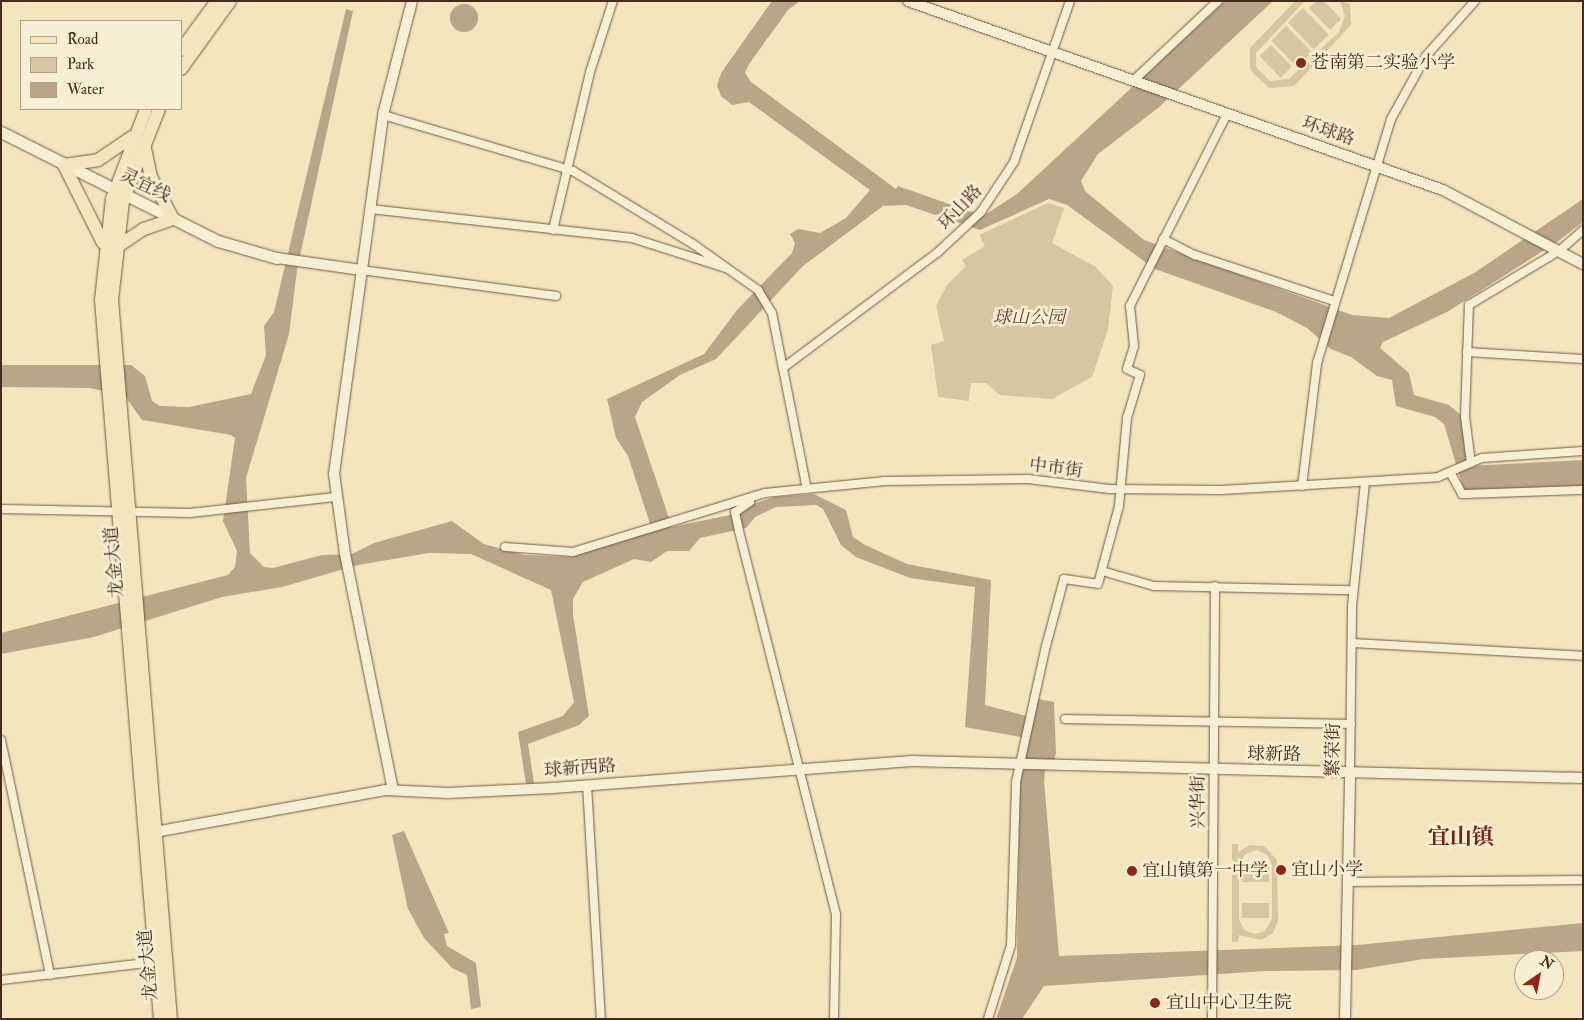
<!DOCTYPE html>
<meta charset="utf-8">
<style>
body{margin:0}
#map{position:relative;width:1584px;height:1020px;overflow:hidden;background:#f3e6bd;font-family:"IM FELL Double Pica","Noto Serif SC",serif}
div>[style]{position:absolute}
.green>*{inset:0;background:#d6c6a2;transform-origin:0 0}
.water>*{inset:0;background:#b9a587}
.round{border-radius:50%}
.roads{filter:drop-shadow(0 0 1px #745845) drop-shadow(0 0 1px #745845)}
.minor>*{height:8px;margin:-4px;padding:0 4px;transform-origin:4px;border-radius:4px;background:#f7efd4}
.tertiary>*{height:10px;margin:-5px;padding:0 5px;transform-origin:5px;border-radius:5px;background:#f7efd4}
.secondary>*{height:11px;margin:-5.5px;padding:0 5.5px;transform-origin:5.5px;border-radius:5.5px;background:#f7efd4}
.primary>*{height:12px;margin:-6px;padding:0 6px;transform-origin:6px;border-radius:6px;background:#f3e6bd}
.dots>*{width:14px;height:14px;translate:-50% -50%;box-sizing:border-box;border:2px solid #f7efd4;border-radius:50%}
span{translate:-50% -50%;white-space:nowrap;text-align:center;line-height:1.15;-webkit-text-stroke:5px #f7efd4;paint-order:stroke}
.poi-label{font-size:18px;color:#49281d}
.left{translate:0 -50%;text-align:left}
.street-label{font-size:18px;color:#49281d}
.park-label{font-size:18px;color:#654838;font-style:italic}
.district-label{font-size:22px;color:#7a1f14;font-weight:700}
.frame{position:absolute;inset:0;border:2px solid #49281d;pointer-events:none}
.legend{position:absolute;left:20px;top:20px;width:162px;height:90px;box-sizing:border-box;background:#f7efd4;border:1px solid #b19f8b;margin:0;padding:6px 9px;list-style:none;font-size:15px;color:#49281d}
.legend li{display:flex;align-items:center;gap:10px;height:25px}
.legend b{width:25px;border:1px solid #b19f8b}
.north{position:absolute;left:1514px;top:950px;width:50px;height:50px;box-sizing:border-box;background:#f7efd4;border:1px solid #b19f8b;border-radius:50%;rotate:33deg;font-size:14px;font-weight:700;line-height:20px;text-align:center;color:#49281d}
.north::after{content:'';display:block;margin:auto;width:18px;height:22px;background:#8f2418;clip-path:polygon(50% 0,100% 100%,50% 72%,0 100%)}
</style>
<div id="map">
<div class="green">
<div style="clip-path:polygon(1295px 1px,1305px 1px,1256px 53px,1256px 67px,1270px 81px,1289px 79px,1339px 32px,1345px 16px,1340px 1px,1350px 4px,1351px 25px,1294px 86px,1269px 88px,1250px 70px,1250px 48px)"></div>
<div style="clip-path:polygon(1316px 1px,1324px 1px,1341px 19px,1330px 30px,1309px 8px)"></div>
<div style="left:1303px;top:8px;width:37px;height:21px;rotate:46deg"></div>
<div style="left:1286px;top:26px;width:37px;height:21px;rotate:45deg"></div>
<div style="left:1271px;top:45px;width:30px;height:16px;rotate:46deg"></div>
<div style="clip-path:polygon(1048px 203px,1064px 208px,1052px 243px,1096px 267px,1113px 286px,1108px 329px,1092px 377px,1052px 399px,1000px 395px,986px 383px,971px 383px,969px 401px,938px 397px,931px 345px,944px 341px,936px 306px,947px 285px,966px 266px,962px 260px,985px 246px,979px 235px)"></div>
<div style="clip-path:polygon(evenodd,1232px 844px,1238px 844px,1238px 852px,1250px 845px,1264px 846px,1277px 860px,1278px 920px,1273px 933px,1261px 940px,1239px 935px,1238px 942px,1232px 942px,1232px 844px,1257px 850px,1267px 855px,1272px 865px,1272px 919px,1265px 931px,1255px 934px,1244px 930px,1239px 919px,1239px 866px,1245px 854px,1257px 850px)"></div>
<div style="left:1242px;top:867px;width:27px;height:15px"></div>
<div style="left:1242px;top:903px;width:27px;height:15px"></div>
</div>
<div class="water">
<div style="clip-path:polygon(772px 1px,800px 1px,788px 10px,749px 64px,745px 73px,751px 82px,896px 189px,898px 186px,983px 216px,1017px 194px,1225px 1px,1273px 1px,1158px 108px,1098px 154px,1081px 181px,1085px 191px,1144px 240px,1352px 315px,1389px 318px,1474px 273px,1583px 199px,1583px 222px,1557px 242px,1447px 312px,1383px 342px,1380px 348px,1409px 373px,1414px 395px,1449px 405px,1462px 416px,1467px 466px,1583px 460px,1583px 486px,1464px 491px,1444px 424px,1435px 417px,1396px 406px,1392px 380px,1377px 376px,1351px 357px,1331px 349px,1307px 328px,1276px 312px,1155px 269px,1067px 205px,1049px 199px,980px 230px,906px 205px,883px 206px,803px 266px,716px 359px,680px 375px,642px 402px,635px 417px,672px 527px,739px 513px,748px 505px,775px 497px,814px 494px,846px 510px,853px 537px,865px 545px,907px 564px,991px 580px,985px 705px,1030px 717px,1038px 699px,1054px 702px,1056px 753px,1054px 762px,1046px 762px,1044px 781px,1059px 956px,1357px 945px,1583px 923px,1583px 951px,1424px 959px,1356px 970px,1265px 971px,1044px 986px,1022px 1019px,996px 1019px,1017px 958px,1020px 777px,1026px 738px,965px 727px,975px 587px,910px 578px,856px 557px,841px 545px,823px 509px,816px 505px,776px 507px,755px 517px,746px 528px,700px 538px,689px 551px,667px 551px,651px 562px,634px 559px,583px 582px,573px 599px,573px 615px,589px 716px,579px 725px,528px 744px,534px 783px,526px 784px,518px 732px,563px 716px,574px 702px,551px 590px,471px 554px,429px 553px,358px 565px,282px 587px,222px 597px,94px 637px,1px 654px,1px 633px,228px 575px,235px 567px,237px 551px,223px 521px,235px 438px,231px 435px,142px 420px,125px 396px,90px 388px,1px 387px,1px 365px,131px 365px,145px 376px,152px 401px,160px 406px,189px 407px,251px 394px,266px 355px,264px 326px,274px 312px,346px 9px,353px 11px,297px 270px,289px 334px,246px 478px,250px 553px,264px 567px,273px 568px,322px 555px,352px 554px,374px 543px,452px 521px,484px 544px,524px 555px,572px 557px,652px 530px,628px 456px,616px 438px,607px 399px,704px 354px,737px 310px,792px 253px,795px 243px,790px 234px,798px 229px,820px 233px,846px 218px,870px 190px,749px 102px,732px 105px,721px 96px,717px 86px,721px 73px)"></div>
<div class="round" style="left:450px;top:4px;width:28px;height:28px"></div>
<div style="clip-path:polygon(404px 831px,449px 933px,444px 934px,447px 946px,476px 963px,481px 1007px,471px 1009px,467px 975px,452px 968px,424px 938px,408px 909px,392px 835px)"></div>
</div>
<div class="roads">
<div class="minor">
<div style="left:1133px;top:81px;width:117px;rotate:-43.3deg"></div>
<div style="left:383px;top:115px;width:198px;rotate:16.4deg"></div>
<div style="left:573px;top:171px;width:140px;rotate:31.3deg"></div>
<div style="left:693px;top:244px;width:80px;rotate:35.3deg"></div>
<div style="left:758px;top:290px;width:27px;rotate:59deg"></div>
<div style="left:772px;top:313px;width:179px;rotate:78.8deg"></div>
<div style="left:370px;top:209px;width:264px;rotate:6.3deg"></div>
<div style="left:632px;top:238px;width:99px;rotate:17.7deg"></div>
<div style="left:553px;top:230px;width:162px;rotate:-76.8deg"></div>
<div style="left:590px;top:72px;width:75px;rotate:-72.1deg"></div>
<div style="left:1163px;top:239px;width:36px;rotate:27deg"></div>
<div style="left:1195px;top:255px;width:146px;rotate:18.3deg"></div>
<div style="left:361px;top:270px;width:197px;rotate:7.6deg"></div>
<div style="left:1467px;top:352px;width:116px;rotate:3.5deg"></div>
<div style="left:783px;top:368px;width:192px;rotate:-36.8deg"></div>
<div style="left:937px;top:253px;width:60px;rotate:-43deg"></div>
<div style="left:981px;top:212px;width:60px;rotate:-56.6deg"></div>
<div style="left:1014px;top:162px;width:170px;rotate:-70.8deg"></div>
<div style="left:1471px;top:463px;width:46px;rotate:-97.4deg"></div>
<div style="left:1465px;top:417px;width:112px;rotate:-88deg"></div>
<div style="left:1469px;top:305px;width:105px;rotate:-31deg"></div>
<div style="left:1559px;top:251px;width:32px;rotate:-41deg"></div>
<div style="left:1450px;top:472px;width:25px;rotate:61deg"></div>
<div style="left:1462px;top:494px;width:121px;rotate:-1.9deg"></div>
<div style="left:1302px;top:486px;width:124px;rotate:-83deg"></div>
<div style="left:1317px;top:363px;width:255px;rotate:-73.1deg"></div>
<div style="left:1391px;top:119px;width:72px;rotate:-60.9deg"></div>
<div style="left:1426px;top:56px;width:74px;rotate:-48.3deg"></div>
<div style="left:750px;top:502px;width:18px;rotate:146deg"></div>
<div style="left:735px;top:512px;width:19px;rotate:78deg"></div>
<div style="left:739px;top:531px;width:395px;rotate:75.8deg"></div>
<div style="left:836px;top:914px;width:105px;rotate:91.1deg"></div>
<div style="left:1px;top:509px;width:189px;rotate:1.2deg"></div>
<div style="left:190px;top:513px;width:146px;rotate:-6.3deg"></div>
<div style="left:505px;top:547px;width:68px;rotate:4.2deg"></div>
<div style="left:573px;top:552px;width:201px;rotate:-17.1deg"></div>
<div style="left:765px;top:493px;width:121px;rotate:-5.7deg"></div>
<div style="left:885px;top:481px;width:143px;rotate:-0.8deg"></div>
<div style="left:1028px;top:479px;width:82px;rotate:7deg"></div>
<div style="left:1109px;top:489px;width:113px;rotate:0.5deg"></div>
<div style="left:1222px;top:490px;width:216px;rotate:-3.4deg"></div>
<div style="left:1438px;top:477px;width:48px;rotate:-23.4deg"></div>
<div style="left:1482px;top:458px;width:101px;rotate:-4deg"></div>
<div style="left:1102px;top:571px;width:54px;rotate:16.1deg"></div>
<div style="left:1154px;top:586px;width:199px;rotate:1.2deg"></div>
<div style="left:1352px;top:643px;width:231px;rotate:3.2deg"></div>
<div style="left:1065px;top:719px;width:286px;rotate:1deg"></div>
<div style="left:1px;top:740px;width:240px;rotate:78.2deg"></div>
<div style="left:1350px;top:773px;width:167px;rotate:-89.3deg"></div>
<div style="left:1352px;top:606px;width:125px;rotate:-84deg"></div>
<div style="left:587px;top:785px;width:234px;rotate:86.6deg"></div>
<div style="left:1348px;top:882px;width:235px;rotate:-0.5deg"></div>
<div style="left:1px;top:980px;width:155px;rotate:-6.7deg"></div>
<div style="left:988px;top:1019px;width:77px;rotate:-72.7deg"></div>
<div style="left:1011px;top:945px;width:163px;rotate:-88.2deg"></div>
<div style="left:1016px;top:782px;width:139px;rotate:-77.6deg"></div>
<div style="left:1046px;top:646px;width:69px;rotate:-75deg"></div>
<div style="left:1064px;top:579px;width:34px;rotate:8deg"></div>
<div style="left:1098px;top:584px;width:81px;rotate:-74.9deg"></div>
<div style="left:1119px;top:506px;width:88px;rotate:-84.8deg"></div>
<div style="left:1127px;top:418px;width:45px;rotate:-73.2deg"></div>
<div style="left:1140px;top:375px;width:14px;rotate:-155deg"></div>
<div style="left:1127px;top:369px;width:24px;rotate:-73deg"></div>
<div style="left:1134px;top:346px;width:40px;rotate:-95.7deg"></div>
<div style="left:1130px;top:306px;width:215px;rotate:-63.2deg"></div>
<div style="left:1212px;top:1019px;width:433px;rotate:-89.6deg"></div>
</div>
<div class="tertiary">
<div style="left:908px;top:1px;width:567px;rotate:19.46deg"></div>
<div style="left:1443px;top:190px;width:158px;rotate:27.9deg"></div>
<div style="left:277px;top:258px;width:85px;rotate:8.1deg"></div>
<div style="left:393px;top:790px;width:241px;rotate:-101.5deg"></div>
<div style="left:345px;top:554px;width:81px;rotate:-97.8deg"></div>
<div style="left:334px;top:474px;width:366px;rotate:-82.2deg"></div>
<div style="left:384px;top:111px;width:114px;rotate:-75.7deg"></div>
<div style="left:149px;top:833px;width:240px;rotate:-10.3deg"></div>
<div style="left:385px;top:790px;width:63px;rotate:2.7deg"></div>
<div style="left:448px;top:793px;width:105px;rotate:-2.7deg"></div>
<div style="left:553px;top:788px;width:360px;rotate:-4.3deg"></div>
<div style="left:912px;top:761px;width:671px;rotate:1.45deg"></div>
<div style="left:1345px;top:1019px;width:246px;rotate:-88.8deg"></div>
</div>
<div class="secondary">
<div style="left:1px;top:132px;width:243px;rotate:26.7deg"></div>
<div style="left:218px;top:241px;width:61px;rotate:16.1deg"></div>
</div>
<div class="primary">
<div style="left:181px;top:50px;width:61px;rotate:-53.7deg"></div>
<div style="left:181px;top:69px;width:84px;rotate:-54.2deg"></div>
<div style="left:146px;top:109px;width:96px;rotate:110.7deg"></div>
<div style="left:112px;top:199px;width:102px;rotate:96.2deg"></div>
<div style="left:101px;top:300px;width:721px;rotate:85.31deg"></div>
<div style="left:159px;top:109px;width:99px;rotate:111.4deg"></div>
<div style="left:123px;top:201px;width:100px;rotate:96.3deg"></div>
<div style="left:112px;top:300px;width:721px;rotate:85.31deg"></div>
<div style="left:64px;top:165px;width:87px;rotate:63.4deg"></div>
<div style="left:64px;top:165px;width:34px;rotate:-8deg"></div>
<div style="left:98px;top:160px;width:41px;rotate:-34.1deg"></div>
<div style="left:114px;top:249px;width:36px;rotate:-34deg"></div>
<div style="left:144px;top:229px;width:31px;rotate:-19deg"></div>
<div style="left:173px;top:219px;width:47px;rotate:-117.6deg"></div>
<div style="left:151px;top:177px;width:34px;rotate:-102deg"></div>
</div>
</div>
<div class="dots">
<div style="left:1301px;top:63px;background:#8f2418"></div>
<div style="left:1281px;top:870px;background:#8f2418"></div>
<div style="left:1132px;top:871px;background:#8f2418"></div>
<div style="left:1155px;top:1003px;background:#8f2418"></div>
</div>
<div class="poi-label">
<span class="left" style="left:1311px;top:63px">苍南第二实验小学</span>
<span class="left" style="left:1291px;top:870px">宜山小学</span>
<span class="left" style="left:1142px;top:871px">宜山镇第一中学</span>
<span class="left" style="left:1166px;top:1003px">宜山中心卫生院</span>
</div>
<div class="street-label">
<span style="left:1328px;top:132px;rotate:19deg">环球路</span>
<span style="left:145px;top:186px;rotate:26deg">灵宜线</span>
<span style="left:961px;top:208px;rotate:-47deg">环山路</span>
<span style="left:1056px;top:469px;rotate:7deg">中市街</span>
<span style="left:115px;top:562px;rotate:-95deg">龙金大道</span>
<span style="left:1334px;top:750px;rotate:-89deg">繁荣街</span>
<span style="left:1274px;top:755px;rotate:1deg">球新路</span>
<span style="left:580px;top:769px;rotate:-4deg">球新西路</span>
<span style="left:1199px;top:802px;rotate:-90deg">兴华街</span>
<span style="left:149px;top:965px;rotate:-95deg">龙金大道</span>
</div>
<div class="park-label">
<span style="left:1029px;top:318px">球山公园</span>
</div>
<div class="district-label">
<span style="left:1461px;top:838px">宜山镇</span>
</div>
<div class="frame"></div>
<ul class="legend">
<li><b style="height:6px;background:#f3e6bd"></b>Road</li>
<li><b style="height:14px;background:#d6c6a2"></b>Park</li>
<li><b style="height:14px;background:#b9a587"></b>Water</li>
</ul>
<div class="north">N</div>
</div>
